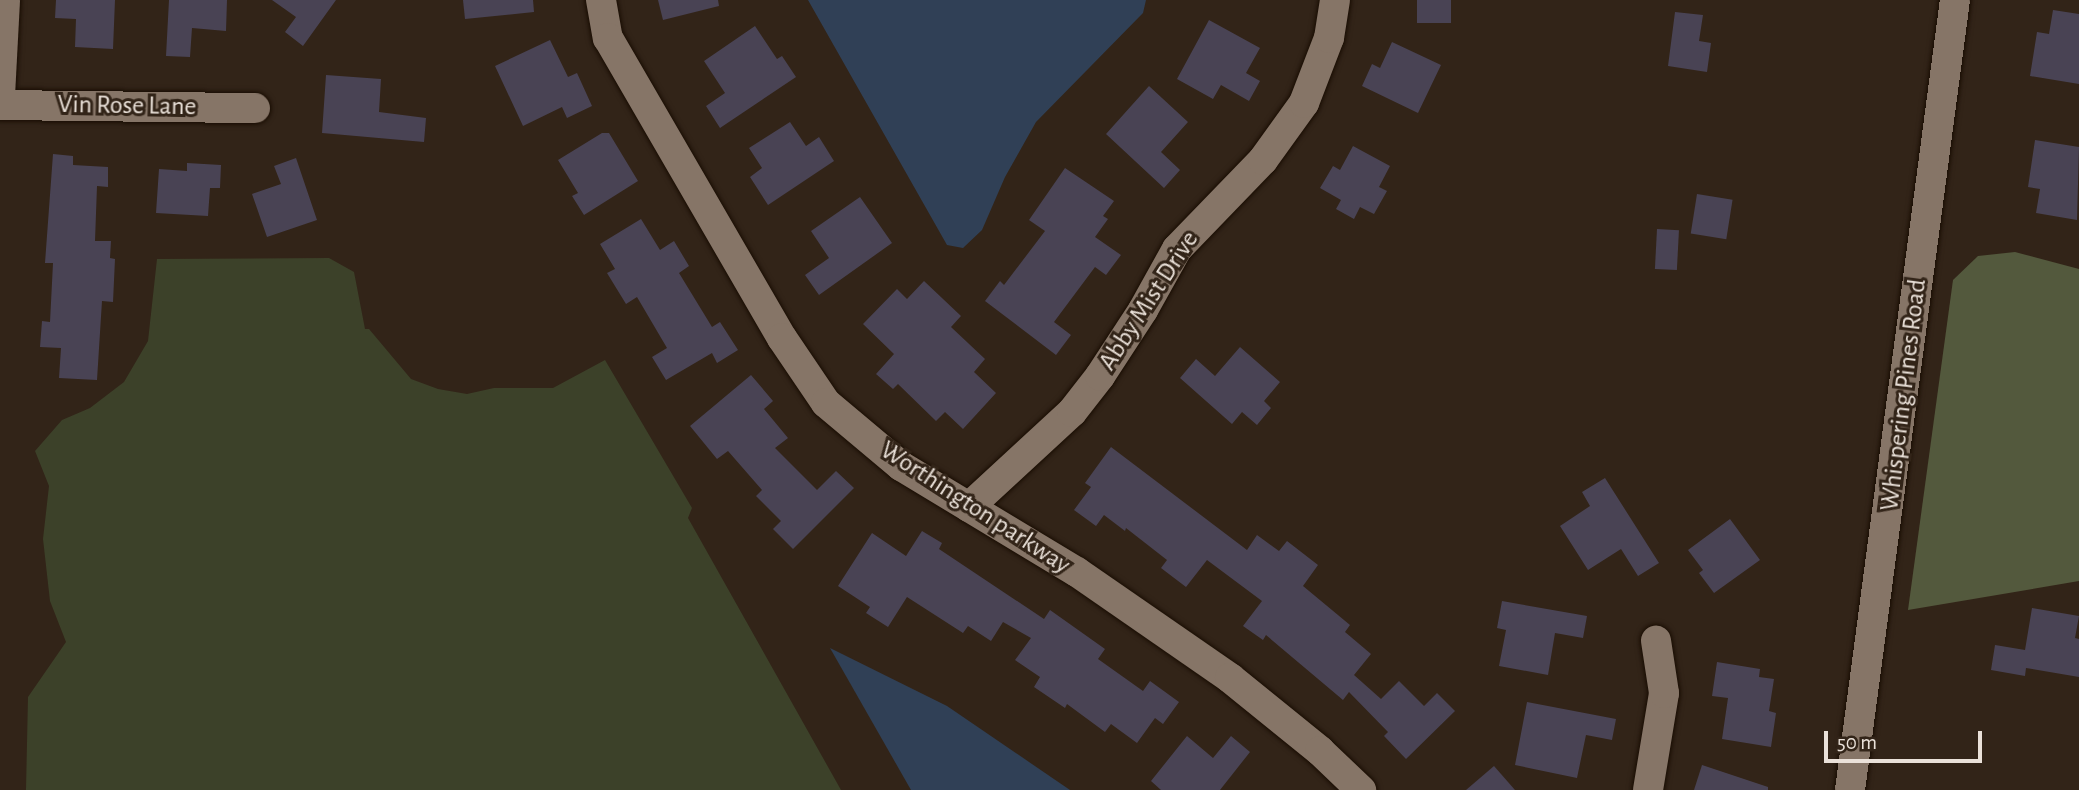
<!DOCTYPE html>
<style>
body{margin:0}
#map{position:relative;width:2079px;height:790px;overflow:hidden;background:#322418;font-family:"Alegreya Sans",sans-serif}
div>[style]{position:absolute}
.green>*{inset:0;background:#3c4129}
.forest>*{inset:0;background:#53593d}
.water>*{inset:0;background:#304056}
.building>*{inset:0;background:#494354;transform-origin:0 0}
.roads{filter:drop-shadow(0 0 2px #190d03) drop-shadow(0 0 2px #190d03)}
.minor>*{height:30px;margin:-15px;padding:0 15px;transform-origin:15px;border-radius:15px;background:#867567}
span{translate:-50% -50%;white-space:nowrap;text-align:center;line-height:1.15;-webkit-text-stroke:6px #322418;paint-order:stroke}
.street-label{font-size:26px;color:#eae1d9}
.scale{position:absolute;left:1824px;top:731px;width:158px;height:32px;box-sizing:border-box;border:4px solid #eae1d9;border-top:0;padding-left:9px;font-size:21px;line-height:24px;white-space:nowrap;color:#eae1d9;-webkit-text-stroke:5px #322418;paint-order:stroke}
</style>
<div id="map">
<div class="green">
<div style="clip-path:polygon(329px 258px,354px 272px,365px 329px,369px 329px,411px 379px,438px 389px,467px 394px,494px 388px,553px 388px,605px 360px,692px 508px,688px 518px,841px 790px,26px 790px,28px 697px,66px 642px,50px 601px,43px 539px,49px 486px,35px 451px,62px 420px,90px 408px,124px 382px,148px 341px,157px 259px)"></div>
</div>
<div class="forest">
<div style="clip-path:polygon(2015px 252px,2079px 269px,2079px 581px,1908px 610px,1953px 280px,1978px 256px)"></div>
</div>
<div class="water">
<div style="clip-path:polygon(808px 0,1146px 0,1143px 13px,1036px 122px,1005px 177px,982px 230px,963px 248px,947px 245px)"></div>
<div style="clip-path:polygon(830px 648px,947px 706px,1070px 790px,911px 790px)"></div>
</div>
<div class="building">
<div style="clip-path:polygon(56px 0,115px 0,113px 49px,75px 47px,76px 19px,55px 18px)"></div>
<div style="clip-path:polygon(169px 0,227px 0,226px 31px,192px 28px,190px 57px,166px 56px)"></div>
<div style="clip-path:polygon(272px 0,336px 0,303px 46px,285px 32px,296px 17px)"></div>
<div style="clip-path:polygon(463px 0,533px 0,534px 12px,465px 19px)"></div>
<div style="clip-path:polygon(658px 0,718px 0,719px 6px,663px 20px)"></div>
<div style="left:1417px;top:0;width:34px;height:23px"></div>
<div style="clip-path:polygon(2053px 10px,2079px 14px,2079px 84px,2030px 76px,2037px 32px,2049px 34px)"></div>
<div style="clip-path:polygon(1675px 12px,1703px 15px,1699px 41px,1711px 43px,1707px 72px,1668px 66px)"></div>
<div style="clip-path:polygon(1209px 20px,1260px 48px,1246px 73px,1260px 81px,1249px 101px,1221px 85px,1213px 99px,1177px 79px)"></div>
<div style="clip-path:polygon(755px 26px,777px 59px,782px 56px,796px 77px,720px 128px,706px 106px,725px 93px,704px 61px)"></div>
<div style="clip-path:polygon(550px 40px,568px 77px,577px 73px,592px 106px,567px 118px,562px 107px,523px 126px,495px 66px)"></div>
<div style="clip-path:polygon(1392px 42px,1441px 65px,1418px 113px,1362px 86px,1372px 64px,1380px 68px)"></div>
<div style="clip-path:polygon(326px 75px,381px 79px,379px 112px,426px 118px,424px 142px,322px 133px)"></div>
<div style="clip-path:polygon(1149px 86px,1188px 122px,1161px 152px,1180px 170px,1164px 188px,1106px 134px)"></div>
<div style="clip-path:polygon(790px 122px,806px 146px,819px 137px,834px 161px,768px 205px,750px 177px,762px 168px,749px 148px)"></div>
<div style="clip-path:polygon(602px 133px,609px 133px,638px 181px,584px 215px,572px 196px,578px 193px,558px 160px)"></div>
<div style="clip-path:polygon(2035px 140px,2079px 147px,2077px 220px,2036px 213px,2040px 189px,2028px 187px)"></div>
<div style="clip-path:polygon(1353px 146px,1390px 166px,1379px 187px,1387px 191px,1374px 214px,1360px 207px,1354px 219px,1336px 209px,1341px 200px,1320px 188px,1333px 166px,1340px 170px)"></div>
<div style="clip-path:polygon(53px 154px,73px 156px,73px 165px,108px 167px,108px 187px,97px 186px,95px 241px,111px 241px,110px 258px,115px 259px,113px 302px,102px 301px,97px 380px,59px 378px,61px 348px,40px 347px,42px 321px,50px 322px,53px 263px,45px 263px)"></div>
<div style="clip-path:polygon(296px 158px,317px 220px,267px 237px,252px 194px,281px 184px,274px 166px)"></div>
<div style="clip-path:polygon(187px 163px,221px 165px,220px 188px,210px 188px,208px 216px,156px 213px,159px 169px,187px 171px)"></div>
<div style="clip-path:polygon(1065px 168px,1114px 201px,1103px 216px,1108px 219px,1095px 237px,1121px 255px,1106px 275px,1095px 267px,1054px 322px,1071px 335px,1056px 355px,985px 301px,1000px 281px,1004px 285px,1045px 231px,1029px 220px)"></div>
<div style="left:1697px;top:194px;width:36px;height:40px;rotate:9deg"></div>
<div style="clip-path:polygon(860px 197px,892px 243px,819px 295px,805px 275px,829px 258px,811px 231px)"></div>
<div style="clip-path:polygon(641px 219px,660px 250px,674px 241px,689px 266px,679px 273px,712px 327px,720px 322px,738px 350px,717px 363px,712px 353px,666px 380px,652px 357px,667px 348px,637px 297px,626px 304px,607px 273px,615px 269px,600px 244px)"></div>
<div style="left:1657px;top:229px;width:22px;height:40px;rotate:3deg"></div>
<div style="clip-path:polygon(924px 281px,961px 316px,951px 327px,985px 359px,974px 372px,996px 393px,963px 429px,945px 412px,936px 421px,898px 384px,893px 389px,876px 374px,894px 354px,863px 324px,897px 289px,907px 299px)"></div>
<div style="clip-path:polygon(1240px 347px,1280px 382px,1264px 401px,1271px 408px,1257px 425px,1242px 412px,1232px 424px,1180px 378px,1196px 359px,1215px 376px)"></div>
<div style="clip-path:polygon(751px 375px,773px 401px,764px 409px,788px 438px,775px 448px,817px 490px,836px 471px,854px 488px,793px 549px,773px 529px,781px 521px,756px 496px,762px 490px,728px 451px,717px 459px,690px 426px)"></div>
<div style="clip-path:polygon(1111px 447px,1247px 550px,1257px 535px,1279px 551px,1287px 541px,1318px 565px,1303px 586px,1350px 625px,1345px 632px,1371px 654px,1354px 675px,1381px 699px,1399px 681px,1424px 706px,1437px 693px,1455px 711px,1406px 759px,1384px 736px,1388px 732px,1349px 692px,1343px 700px,1266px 635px,1263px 640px,1243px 626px,1262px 601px,1207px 560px,1186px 587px,1161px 568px,1167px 560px,1126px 528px,1125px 531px,1104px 515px,1096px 526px,1074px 510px,1091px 487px,1085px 483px)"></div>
<div style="clip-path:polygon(1605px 478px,1659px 563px,1638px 576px,1621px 549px,1588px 570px,1560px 526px,1590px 506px,1582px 492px)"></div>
<div style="clip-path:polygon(1730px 519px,1760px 560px,1714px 593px,1699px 573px,1703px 570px,1688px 550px)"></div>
<div style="clip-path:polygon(922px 531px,942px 543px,939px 549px,1044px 619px,1050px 610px,1105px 649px,1098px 659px,1143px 691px,1150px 681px,1179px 702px,1163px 724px,1155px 718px,1137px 743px,1111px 724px,1105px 732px,1067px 704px,1065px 708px,1034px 687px,1040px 677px,1015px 660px,1031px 638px,1003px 622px,991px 641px,968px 626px,963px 633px,907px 597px,888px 627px,866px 613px,870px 607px,838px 586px,872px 533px,906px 556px)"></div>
<div style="clip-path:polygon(1502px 601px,1587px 616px,1583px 638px,1555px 633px,1548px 675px,1499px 666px,1506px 630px,1497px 628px)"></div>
<div style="clip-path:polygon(2032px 608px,2079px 616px,2075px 638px,2079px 639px,2079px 677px,2026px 668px,2025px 676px,1991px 670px,1995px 645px,2025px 650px)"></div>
<div style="clip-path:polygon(1717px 662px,1760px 669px,1759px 677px,1774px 679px,1769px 711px,1776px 713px,1771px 747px,1722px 739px,1728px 698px,1712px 696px)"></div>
<div style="clip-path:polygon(1527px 702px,1616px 719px,1612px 740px,1586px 735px,1577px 778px,1515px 765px)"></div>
<div style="clip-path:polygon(1187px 736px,1213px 758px,1231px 736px,1250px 752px,1220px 790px,1161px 790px,1151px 781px)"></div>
<div style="clip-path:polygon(1702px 765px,1768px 787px,1768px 790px,1694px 790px)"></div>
<div style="clip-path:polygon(1494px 766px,1515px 790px,1466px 790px)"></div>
</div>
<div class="roads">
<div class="minor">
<div style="left:601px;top:0;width:39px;rotate:80deg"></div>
<div style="left:608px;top:38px;width:347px;rotate:59.9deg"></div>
<div style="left:782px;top:338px;width:78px;rotate:55.9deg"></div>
<div style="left:826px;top:403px;width:98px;rotate:40deg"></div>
<div style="left:901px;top:466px;width:205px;rotate:31.1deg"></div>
<div style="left:1077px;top:572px;width:186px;rotate:34.7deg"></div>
<div style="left:1230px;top:678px;width:116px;rotate:39deg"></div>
<div style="left:1320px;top:751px;width:57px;rotate:43.6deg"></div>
<div style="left:0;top:96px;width:96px;rotate:-87deg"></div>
<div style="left:0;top:105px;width:255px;rotate:0.7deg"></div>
<div style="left:969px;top:507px;width:140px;rotate:-42.7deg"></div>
<div style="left:1072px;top:412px;width:46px;rotate:-52.1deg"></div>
<div style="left:1100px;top:376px;width:79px;rotate:-56.9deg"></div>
<div style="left:1143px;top:310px;width:70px;rotate:-60.9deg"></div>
<div style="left:1177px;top:249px;width:124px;rotate:-46deg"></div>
<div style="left:1263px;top:160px;width:70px;rotate:-54.3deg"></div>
<div style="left:1304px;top:103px;width:70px;rotate:-69deg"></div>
<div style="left:1329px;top:38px;width:38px;rotate:-81deg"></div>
<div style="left:1648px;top:790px;width:98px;rotate:-80.6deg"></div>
<div style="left:1664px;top:693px;width:53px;rotate:-98.7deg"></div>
<div style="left:1850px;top:790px;width:797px;rotate:-82.43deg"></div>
</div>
</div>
<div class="street-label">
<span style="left:127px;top:106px;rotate:1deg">Vin Rose Lane</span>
<span style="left:1149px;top:301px;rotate:-57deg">Abby Mist Drive</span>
<span style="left:1904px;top:395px;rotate:-83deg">Whispering Pines Road</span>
<span style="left:975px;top:508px;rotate:33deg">Worthington parkway</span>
</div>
<div class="scale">50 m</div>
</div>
